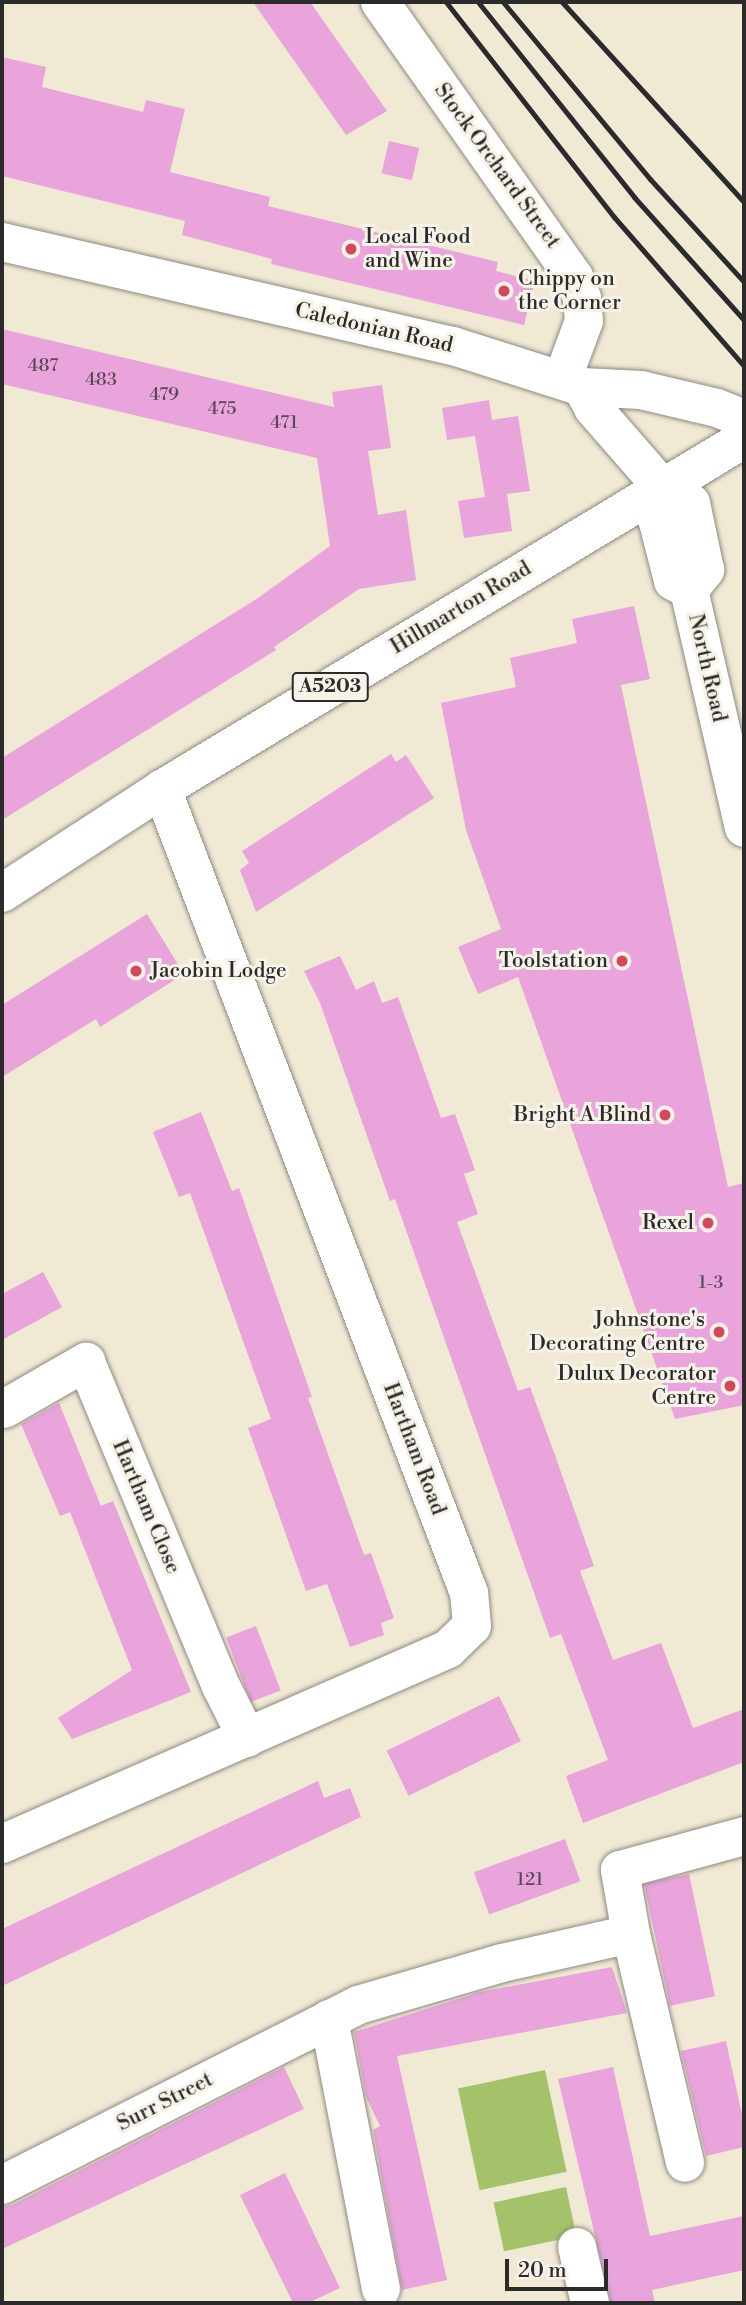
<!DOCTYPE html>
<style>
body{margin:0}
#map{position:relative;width:746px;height:2305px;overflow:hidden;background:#f0ead4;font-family:"Libre Bodoni",serif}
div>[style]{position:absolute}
.green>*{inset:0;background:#a4c26a;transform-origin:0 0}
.building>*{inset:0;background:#e8a4db;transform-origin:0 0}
.roads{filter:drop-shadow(0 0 2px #8e8a80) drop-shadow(0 0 2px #8e8a80)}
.minor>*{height:38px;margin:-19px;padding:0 19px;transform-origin:19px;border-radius:19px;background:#fff}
.major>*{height:38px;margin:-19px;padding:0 19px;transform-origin:19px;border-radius:19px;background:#fff}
.rail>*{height:5px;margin:-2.5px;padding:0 2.5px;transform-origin:2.5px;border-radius:2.5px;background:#2b2b2b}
.dots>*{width:19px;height:19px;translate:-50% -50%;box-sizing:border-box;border:4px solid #f7f3e8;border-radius:50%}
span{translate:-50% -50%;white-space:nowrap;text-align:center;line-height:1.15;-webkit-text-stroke:6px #f7f3e8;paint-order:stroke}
.number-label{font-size:18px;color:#5a4957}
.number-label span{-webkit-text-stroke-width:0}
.shield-label span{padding:2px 5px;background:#f7f3e8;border:2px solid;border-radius:5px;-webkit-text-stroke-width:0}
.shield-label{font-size:19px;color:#2b2b2b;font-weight:700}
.street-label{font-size:21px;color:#2b2b2b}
.poi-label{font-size:21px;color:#2b2b2b}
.left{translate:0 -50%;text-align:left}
.right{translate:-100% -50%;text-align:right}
.frame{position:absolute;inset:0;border:4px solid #2b2b2b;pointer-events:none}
.scale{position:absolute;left:505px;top:2259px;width:103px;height:32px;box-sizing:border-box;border:4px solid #2b2b2b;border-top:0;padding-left:9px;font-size:21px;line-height:24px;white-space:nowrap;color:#2b2b2b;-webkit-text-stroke:5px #f7f3e8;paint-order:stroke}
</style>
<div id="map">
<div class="green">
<div style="left:545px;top:2070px;width:104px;height:89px;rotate:78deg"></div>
<div style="left:566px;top:2187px;width:50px;height:74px;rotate:78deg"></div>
</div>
<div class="building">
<div style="clip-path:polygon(253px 2px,310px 2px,387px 111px,346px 135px)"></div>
<div style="clip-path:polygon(2px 57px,46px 67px,42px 87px,143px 112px,146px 100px,185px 109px,170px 172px,270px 197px,268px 206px,498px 262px,496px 271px,535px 281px,524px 325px,271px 264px,272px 259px,182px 235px,185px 221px,2px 176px)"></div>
<div style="left:389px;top:141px;width:31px;height:33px;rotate:13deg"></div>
<div style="clip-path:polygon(2px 329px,334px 407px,332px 392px,382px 385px,391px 448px,368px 451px,378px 515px,406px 510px,416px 580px,359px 589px,274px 647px,276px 650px,2px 820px,2px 758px,258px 598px,330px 546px,317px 458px,2px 384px)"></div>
<div style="clip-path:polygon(489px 400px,492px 420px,518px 416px,530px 491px,507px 494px,512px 531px,464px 538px,458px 501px,485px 497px,475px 436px,447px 440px,442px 408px)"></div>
<div style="clip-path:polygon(634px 606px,650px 679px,621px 685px,728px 1187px,744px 1183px,744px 1405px,675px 1419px,518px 977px,478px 994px,458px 947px,501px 929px,466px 830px,441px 703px,516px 687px,510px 658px,577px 643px,572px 619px)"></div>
<div style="clip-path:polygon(391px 754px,396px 762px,406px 755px,434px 798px,256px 912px,240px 870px,249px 863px,242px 851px)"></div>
<div style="clip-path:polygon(147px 914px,184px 974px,100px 1027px,96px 1019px,2px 1077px,2px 1005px)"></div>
<div style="clip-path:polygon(340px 956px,356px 990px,374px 981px,382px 1003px,398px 997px,441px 1118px,455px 1114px,475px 1170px,464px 1174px,478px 1214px,457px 1222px,518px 1391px,530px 1387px,556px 1458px,594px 1566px,580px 1571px,613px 1660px,661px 1643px,693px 1728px,744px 1709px,744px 1762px,583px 1823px,566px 1776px,608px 1760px,561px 1634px,550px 1638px,395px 1199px,390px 1201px,320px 1003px,304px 971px)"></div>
<div style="clip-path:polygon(201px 1112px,232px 1191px,239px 1188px,312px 1397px,308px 1398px,348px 1510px,364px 1555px,371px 1553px,394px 1618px,381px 1623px,384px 1635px,350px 1647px,327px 1584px,306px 1591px,248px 1428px,271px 1419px,190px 1193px,179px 1197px,153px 1132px)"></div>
<div style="clip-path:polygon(43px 1272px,62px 1307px,2px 1340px,2px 1294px)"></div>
<div style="clip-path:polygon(59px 1403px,101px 1506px,113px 1501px,191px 1692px,72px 1739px,58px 1718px,132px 1670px,70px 1512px,60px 1516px,21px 1424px)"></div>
<div style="left:256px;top:1626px;width:69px;height:32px;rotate:69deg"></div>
<div style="left:499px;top:1696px;width:50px;height:125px;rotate:64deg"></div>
<div style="clip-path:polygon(318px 1781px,324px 1798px,350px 1788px,361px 1817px,2px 1986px,2px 1929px)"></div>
<div style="left:565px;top:1839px;width:45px;height:97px;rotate:70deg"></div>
<div style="left:689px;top:1874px;width:125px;height:46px;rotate:78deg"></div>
<div style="clip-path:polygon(612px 1967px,627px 2013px,397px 2056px,447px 2280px,402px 2290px,373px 2130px,380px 2126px,366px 2097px,354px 2032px,480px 1992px)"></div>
<div style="clip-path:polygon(726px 2041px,744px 2124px,744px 2147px,706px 2156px,681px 2051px)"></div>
<div style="clip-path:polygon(284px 2067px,304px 2109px,2px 2249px,2px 2207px,12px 2205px)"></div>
<div style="clip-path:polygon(613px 2067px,650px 2236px,744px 2216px,744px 2270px,652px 2290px,655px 2303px,611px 2303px,558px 2079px)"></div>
<div style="clip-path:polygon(285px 2173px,340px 2288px,308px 2303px,293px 2303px,240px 2195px)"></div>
</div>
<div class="roads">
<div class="minor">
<div style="left:380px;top:2px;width:337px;rotate:54.8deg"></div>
<div style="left:574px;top:277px;width:22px;rotate:69deg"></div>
<div style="left:582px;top:298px;width:23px;rotate:85deg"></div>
<div style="left:584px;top:321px;width:63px;rotate:110.4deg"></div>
<div style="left:689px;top:590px;width:26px;rotate:-51deg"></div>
<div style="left:705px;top:570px;width:68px;rotate:-101.8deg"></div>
<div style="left:691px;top:503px;width:33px;rotate:-151deg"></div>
<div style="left:662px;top:487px;width:35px;rotate:97deg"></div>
<div style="left:658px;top:522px;width:61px;rotate:75.7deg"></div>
<div style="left:673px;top:581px;width:18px;rotate:29deg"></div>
<div style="left:689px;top:590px;width:244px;rotate:77deg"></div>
<div style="left:4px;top:1409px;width:95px;rotate:-29.8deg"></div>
<div style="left:86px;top:1362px;width:353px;rotate:67.4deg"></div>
<div style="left:222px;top:1688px;width:56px;rotate:63.4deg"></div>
<div style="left:2px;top:1844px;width:487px;rotate:-23.6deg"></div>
<div style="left:448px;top:1649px;width:33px;rotate:-44deg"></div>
<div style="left:472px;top:1626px;width:33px;rotate:-95deg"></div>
<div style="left:469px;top:1593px;width:861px;rotate:-110.9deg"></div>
<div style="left:631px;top:1934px;width:235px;rotate:76.7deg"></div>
<div style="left:329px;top:2019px;width:275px;rotate:79.1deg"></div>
<div style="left:2px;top:2185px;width:399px;rotate:-26.8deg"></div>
<div style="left:358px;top:2005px;width:150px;rotate:-16.3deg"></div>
<div style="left:502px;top:1963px;width:132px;rotate:-12.7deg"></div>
<div style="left:631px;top:1934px;width:65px;rotate:-99.8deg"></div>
<div style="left:620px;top:1870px;width:129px;rotate:-15.3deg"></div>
<div style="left:577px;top:2247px;width:57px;rotate:76.9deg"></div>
</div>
<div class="major">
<div style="left:2px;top:242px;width:463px;rotate:13deg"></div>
<div style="left:453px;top:346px;width:135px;rotate:17.6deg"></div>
<div style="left:582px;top:387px;width:59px;rotate:2.9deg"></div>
<div style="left:641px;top:390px;width:78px;rotate:13.3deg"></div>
<div style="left:717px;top:408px;width:29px;rotate:22deg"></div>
<div style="left:582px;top:387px;width:24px;rotate:62deg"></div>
<div style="left:593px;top:408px;width:105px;rotate:48.9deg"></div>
<div style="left:2px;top:893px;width:191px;rotate:-33deg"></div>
<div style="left:162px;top:789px;width:679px;rotate:-31.02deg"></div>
</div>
</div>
<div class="rail">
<div style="left:446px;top:2px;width:273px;rotate:52deg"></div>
<div style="left:614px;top:217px;width:198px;rotate:48.9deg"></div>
<div style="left:478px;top:2px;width:250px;rotate:51.3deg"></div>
<div style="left:634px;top:197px;width:165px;rotate:48.2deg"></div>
<div style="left:503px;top:2px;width:230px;rotate:50.3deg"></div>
<div style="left:650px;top:179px;width:139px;rotate:47.6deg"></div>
<div style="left:562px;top:2px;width:270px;rotate:47.7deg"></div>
</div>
<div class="dots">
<div style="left:351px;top:249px;background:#d1495b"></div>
<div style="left:504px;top:291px;background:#d1495b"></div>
<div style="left:622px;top:961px;background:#d1495b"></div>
<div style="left:136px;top:971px;background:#d1495b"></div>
<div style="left:665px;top:1115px;background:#d1495b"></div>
<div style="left:708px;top:1223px;background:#d1495b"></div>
<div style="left:719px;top:1332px;background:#d1495b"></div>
<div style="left:730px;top:1386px;background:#d1495b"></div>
</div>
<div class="number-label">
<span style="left:43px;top:366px">487</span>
<span style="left:101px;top:380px">483</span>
<span style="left:164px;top:395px">479</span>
<span style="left:222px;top:409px">475</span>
<span style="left:284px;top:423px">471</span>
<span style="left:711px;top:1283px">1-3</span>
<span style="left:530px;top:1880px">121</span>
</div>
<div class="shield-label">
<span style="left:330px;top:687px">A5203</span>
</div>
<div class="street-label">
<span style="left:497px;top:166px;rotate:54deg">Stock Orchard Street</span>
<span style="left:374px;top:328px;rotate:13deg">Caledonian Road</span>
<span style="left:461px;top:608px;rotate:-31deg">Hillmarton Road</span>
<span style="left:707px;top:668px;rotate:77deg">North Road</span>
<span style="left:414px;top:1449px;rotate:69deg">Hartham Road</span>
<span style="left:146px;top:1507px;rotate:67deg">Hartham Close</span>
<span style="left:165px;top:2102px;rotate:-27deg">Surr Street</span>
</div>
<div class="poi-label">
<span class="left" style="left:365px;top:249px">Local Food<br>and Wine</span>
<span class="left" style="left:518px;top:291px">Chippy on<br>the Corner</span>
<span class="right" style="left:608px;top:961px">Toolstation</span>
<span class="left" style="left:150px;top:971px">Jacobin Lodge</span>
<span class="right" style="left:651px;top:1115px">Bright A Blind</span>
<span class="right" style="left:694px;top:1223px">Rexel</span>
<span class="right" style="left:705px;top:1332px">Johnstone's<br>Decorating Centre</span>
<span class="right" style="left:716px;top:1386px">Dulux Decorator<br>Centre</span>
</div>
<div class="frame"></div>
<div class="scale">20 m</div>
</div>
